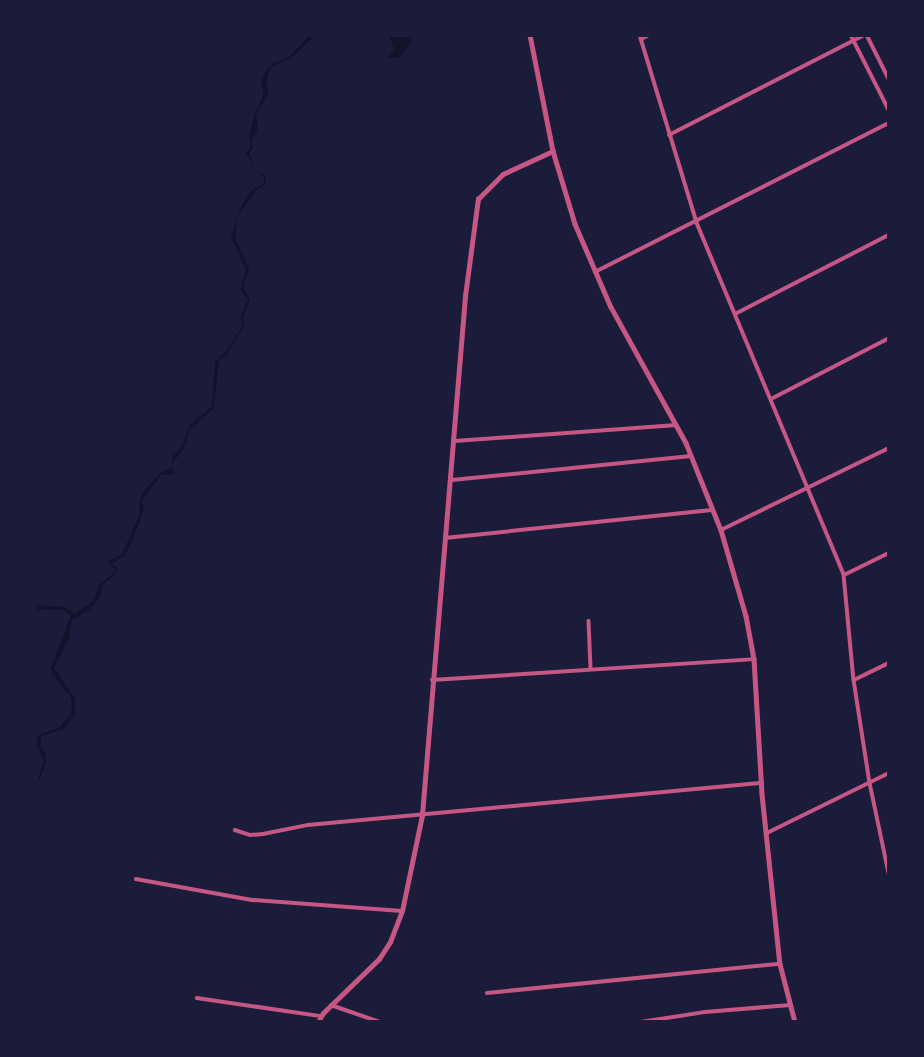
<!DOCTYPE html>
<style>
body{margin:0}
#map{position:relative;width:924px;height:1057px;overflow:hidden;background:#1b1b3a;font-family:"Archivo Narrow",sans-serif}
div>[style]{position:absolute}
.water>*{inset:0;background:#12122b}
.minor>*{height:3.5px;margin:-1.75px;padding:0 1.75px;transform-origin:1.75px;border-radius:1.75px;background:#c65784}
.tertiary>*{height:4.5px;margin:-2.25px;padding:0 2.25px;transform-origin:2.25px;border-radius:2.25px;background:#c65784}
span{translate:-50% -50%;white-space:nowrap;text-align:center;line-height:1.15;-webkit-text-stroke:6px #1b1b3a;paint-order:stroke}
.frame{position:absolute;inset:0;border:37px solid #1b1b3a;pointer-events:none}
</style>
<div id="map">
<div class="water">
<div style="clip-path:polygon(310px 35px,315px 35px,295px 55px,271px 67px,266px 82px,269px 93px,256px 115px,258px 128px,251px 141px,253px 148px,249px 153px,254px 165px,246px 153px,251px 146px,249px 137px,255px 113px,264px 94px,261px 82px,264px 74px,272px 64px,289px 57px)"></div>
<div style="clip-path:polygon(389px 35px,412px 35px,410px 44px,399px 58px,388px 58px,394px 49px)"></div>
<div style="clip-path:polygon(257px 171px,265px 175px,266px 184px,255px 191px,238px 217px,235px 238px,249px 269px,243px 287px,250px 300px,243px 317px,244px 325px,227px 355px,219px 359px,214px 408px,190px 429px,184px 448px,172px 464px,172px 458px,182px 446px,190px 425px,212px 406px,215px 362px,227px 350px,242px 326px,241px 315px,248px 300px,241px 290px,246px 270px,231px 238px,242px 205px,252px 190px,264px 184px,264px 178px)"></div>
<div style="clip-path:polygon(172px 467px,174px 474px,161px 475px,142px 500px,144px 509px,135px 534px,124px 557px,111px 563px,118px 568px,117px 572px,103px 585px,99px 598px,90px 609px,72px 620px,69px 638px,54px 668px,75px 699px,75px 715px,64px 729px,41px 736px,41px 746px,46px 754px,45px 767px,35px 788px,44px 760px,36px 745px,37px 736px,60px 727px,71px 714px,72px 703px,70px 695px,52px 675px,51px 667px,71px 616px,64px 610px,35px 609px,35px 605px,64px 607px,75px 613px,94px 601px,99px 585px,116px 571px,108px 562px,122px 554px,139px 516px,139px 502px,144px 491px,161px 473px)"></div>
</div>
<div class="minor">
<div style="left:640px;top:35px;width:196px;rotate:73.1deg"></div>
<div style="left:697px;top:223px;width:381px;rotate:67.3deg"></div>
<div style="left:844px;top:575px;width:105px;rotate:84.6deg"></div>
<div style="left:854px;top:680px;width:104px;rotate:81.2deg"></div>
<div style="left:870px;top:783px;width:92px;rotate:78.1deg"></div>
<div style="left:851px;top:35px;width:84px;rotate:63.1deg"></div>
<div style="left:867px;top:35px;width:49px;rotate:63.4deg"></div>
<div style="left:641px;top:39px;width:9px;rotate:-27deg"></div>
<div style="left:669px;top:135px;width:219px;rotate:-27.1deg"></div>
<div style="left:595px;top:272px;width:330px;rotate:-26.9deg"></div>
<div style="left:737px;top:313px;width:171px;rotate:-27.2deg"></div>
<div style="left:773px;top:398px;width:131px;rotate:-27.3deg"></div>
<div style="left:455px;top:441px;width:222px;rotate:-4.1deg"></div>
<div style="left:452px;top:480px;width:240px;rotate:-5.7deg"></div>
<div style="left:721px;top:530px;width:187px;rotate:-26deg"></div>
<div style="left:445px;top:538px;width:268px;rotate:-6deg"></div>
<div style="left:844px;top:575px;width:50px;rotate:-26.1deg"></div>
<div style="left:589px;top:621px;width:48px;rotate:87.6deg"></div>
<div style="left:432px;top:680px;width:323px;rotate:-3.7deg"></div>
<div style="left:854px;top:680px;width:39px;rotate:-26deg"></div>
<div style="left:235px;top:830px;width:16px;rotate:18deg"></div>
<div style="left:250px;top:835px;width:13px;rotate:-4deg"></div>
<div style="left:263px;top:834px;width:46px;rotate:-11.3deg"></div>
<div style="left:308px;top:825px;width:456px;rotate:-5.3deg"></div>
<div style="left:767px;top:833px;width:136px;rotate:-26.2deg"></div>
<div style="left:136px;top:879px;width:119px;rotate:10.2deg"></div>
<div style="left:253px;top:900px;width:149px;rotate:4.2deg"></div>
<div style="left:487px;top:993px;width:294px;rotate:-5.7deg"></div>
<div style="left:197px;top:998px;width:125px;rotate:8.3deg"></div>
<div style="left:331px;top:1005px;width:52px;rotate:19.1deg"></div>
<div style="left:641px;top:1022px;width:65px;rotate:-8.9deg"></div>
<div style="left:705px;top:1012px;width:86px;rotate:-4.7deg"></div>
</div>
<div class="tertiary">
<div style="left:530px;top:35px;width:118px;rotate:78.8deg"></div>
<div style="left:553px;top:151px;width:76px;rotate:73.2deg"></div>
<div style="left:575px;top:224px;width:90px;rotate:66.6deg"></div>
<div style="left:611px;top:307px;width:155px;rotate:61.1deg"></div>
<div style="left:686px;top:443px;width:94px;rotate:68.1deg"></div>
<div style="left:721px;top:530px;width:90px;rotate:73.8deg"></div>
<div style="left:746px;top:616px;width:44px;rotate:79.5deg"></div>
<div style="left:754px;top:659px;width:135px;rotate:86.6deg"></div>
<div style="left:762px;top:794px;width:171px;rotate:84deg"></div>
<div style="left:780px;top:964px;width:60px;rotate:75.5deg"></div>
<div style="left:318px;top:1022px;width:10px;rotate:-61deg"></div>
<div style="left:323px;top:1013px;width:78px;rotate:-44deg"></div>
<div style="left:379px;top:959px;width:20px;rotate:-57deg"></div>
<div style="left:390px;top:942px;width:33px;rotate:-69deg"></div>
<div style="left:402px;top:911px;width:98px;rotate:-78.2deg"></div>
<div style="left:422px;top:815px;width:521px;rotate:-85.26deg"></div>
<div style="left:465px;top:296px;width:98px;rotate:-82.4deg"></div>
<div style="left:478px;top:199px;width:35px;rotate:-45deg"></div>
<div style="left:503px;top:174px;width:55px;rotate:-24.7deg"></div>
</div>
<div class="frame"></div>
</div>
